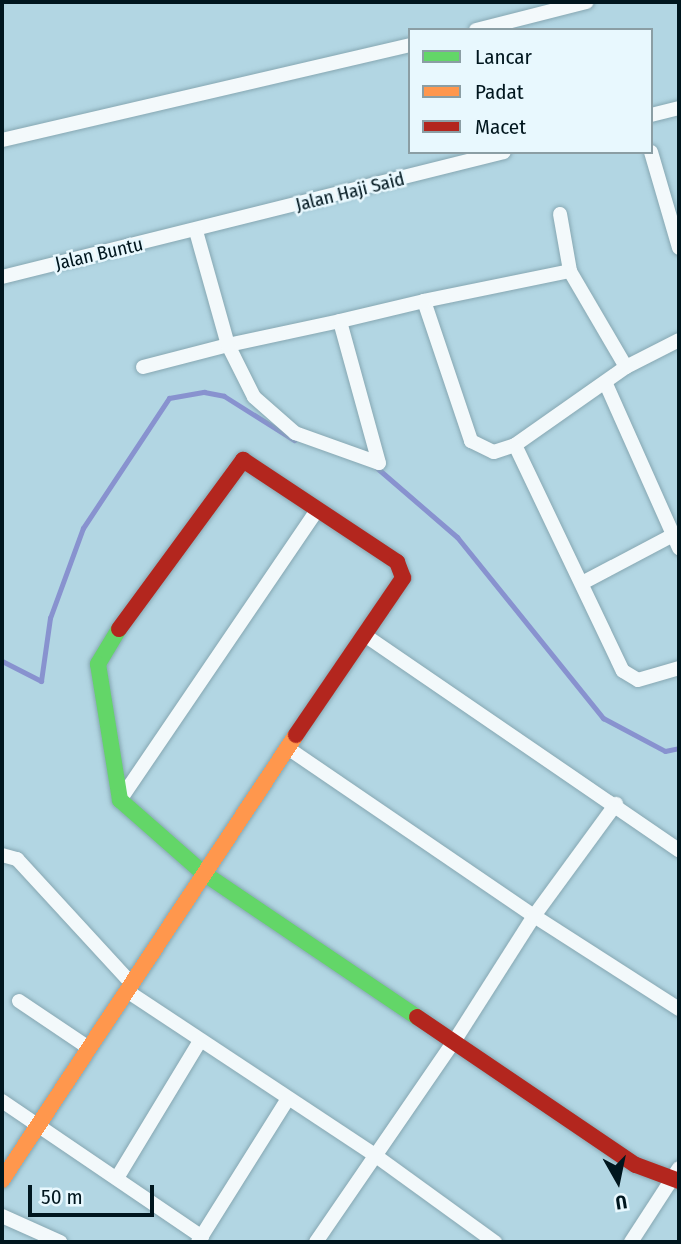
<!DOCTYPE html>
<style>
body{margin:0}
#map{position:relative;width:681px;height:1244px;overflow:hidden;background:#b2d6e3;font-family:"Fira Sans Condensed",sans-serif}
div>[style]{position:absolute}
.stream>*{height:5px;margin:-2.5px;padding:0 2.5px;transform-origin:2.5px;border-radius:2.5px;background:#8892cf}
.roads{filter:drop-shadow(0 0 2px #86a7b2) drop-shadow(0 0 2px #86a7b2)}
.street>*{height:14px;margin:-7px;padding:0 7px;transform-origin:7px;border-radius:7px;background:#f3f9fb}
.fast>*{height:16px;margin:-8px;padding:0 8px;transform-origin:8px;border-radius:8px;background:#63d668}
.slow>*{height:16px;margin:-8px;padding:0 8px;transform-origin:8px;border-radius:8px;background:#ff974d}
.jam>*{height:16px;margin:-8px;padding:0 8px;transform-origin:8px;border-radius:8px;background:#b3261e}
span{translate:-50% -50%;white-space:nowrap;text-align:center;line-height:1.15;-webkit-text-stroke:5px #e8f8fe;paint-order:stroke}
.street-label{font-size:19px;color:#00161e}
.frame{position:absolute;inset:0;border:4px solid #00161e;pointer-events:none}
.legend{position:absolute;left:408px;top:28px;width:245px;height:126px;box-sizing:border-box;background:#e8f8fe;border:2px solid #8b9ea4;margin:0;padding:9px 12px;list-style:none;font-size:21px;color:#00161e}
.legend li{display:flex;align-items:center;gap:14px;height:35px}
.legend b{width:35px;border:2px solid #8b9ea4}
.north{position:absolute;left:583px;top:1146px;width:70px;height:70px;-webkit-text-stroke:5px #e8f8fe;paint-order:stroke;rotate:171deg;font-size:19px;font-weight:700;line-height:28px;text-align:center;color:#00161e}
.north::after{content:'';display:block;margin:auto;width:24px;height:32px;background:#00161e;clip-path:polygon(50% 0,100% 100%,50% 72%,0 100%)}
.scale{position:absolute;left:28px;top:1185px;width:126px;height:32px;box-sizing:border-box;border:4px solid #00161e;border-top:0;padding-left:9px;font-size:21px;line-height:24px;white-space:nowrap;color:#00161e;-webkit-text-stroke:5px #e8f8fe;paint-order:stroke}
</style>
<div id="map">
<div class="stream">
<div style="left:377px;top:468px;width:106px;rotate:40.8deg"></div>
<div style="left:457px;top:537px;width:233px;rotate:51.1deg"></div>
<div style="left:603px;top:718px;width:70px;rotate:28deg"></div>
<div style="left:665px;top:751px;width:14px;rotate:-12deg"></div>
<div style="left:2px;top:661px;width:44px;rotate:27.1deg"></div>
<div style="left:41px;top:681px;width:64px;rotate:-81.9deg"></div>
<div style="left:50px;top:618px;width:96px;rotate:-69.9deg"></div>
<div style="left:83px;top:528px;width:156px;rotate:-56.5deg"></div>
<div style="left:169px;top:398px;width:36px;rotate:-10deg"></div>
<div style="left:204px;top:392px;width:20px;rotate:11deg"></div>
<div style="left:224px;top:396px;width:83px;rotate:32.2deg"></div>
</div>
<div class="roads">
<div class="street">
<div style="left:476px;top:30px;width:114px;rotate:-14.2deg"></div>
<div style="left:651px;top:115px;width:29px;rotate:-14deg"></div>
<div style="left:2px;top:140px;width:419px;rotate:-13.1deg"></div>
<div style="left:651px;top:152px;width:100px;rotate:73.7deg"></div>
<div style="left:560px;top:214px;width:58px;rotate:80deg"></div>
<div style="left:2px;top:277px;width:517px;rotate:-13.98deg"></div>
<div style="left:340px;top:321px;width:115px;rotate:167.9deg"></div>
<div style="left:228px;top:345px;width:58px;rotate:63.4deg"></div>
<div style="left:254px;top:397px;width:55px;rotate:41.3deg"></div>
<div style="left:295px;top:433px;width:89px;rotate:19.7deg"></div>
<div style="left:143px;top:367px;width:88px;rotate:-14.5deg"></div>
<div style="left:228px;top:345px;width:118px;rotate:-105.7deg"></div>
<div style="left:626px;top:367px;width:111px;rotate:-120.3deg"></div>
<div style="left:570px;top:271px;width:149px;rotate:168.4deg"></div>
<div style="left:424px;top:301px;width:148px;rotate:71.4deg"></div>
<div style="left:471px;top:441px;width:25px;rotate:26deg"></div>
<div style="left:494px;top:452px;width:22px;rotate:-18deg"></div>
<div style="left:515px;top:445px;width:136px;rotate:-35.1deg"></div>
<div style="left:626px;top:367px;width:59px;rotate:-27deg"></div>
<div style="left:606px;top:384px;width:180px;rotate:66deg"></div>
<div style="left:515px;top:445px;width:250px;rotate:64.5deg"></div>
<div style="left:623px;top:671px;width:17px;rotate:31deg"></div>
<div style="left:638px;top:680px;width:43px;rotate:-16.3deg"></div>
<div style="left:379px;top:463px;width:147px;rotate:-105.4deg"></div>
<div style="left:340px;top:321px;width:86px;rotate:-13.4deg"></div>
<div style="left:584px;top:582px;width:101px;rotate:-27.8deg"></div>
<div style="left:366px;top:636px;width:379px;rotate:34.4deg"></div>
<div style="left:289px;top:749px;width:297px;rotate:34.3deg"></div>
<div style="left:534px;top:916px;width:172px;rotate:32.7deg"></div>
<div style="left:120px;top:800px;width:351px;rotate:-55.8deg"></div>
<div style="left:2px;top:855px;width:16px;rotate:15deg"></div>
<div style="left:17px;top:859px;width:170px;rotate:47.4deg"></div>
<div style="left:127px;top:991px;width:299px;rotate:33.5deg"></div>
<div style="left:376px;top:1156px;width:147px;rotate:35.9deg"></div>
<div style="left:19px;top:1001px;width:84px;rotate:33.9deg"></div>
<div style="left:2px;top:1101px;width:242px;rotate:34.2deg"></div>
<div style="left:117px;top:1178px;width:160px;rotate:-58.8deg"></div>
<div style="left:2px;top:1216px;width:64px;rotate:24.1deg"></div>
<div style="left:198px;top:1242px;width:168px;rotate:-57.9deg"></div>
<div style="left:316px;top:1242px;width:245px;rotate:-55.5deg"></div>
<div style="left:455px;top:1040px;width:147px;rotate:-57.5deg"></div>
<div style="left:534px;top:916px;width:139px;rotate:-53.8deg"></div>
<div style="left:631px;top:1242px;width:88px;rotate:-57deg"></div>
</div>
<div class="fast">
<div style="left:119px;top:629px;width:41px;rotate:121deg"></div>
<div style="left:98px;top:664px;width:138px;rotate:80.8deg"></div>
<div style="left:120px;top:800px;width:109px;rotate:41.3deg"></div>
<div style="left:202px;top:872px;width:259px;rotate:34deg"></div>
</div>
<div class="slow">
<div style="left:2px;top:1180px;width:533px;rotate:-56.55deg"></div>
</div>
<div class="jam">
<div style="left:119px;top:629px;width:210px;rotate:-53.7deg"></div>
<div style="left:243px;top:460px;width:185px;rotate:33.5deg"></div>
<div style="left:397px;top:562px;width:17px;rotate:69deg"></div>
<div style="left:403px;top:578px;width:190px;rotate:124.3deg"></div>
<div style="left:417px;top:1017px;width:264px;rotate:34.1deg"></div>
<div style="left:636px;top:1165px;width:46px;rotate:20.4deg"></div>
</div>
</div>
<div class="street-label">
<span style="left:350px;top:192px;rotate:-14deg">Jalan Haji Said</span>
<span style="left:99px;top:254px;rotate:-13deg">Jalan Buntu</span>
</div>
<div class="frame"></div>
<ul class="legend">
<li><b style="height:9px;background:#63d668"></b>Lancar</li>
<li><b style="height:9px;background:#ff974d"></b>Padat</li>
<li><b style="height:9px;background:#b3261e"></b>Macet</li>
</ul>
<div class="north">U</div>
<div class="scale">50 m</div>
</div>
